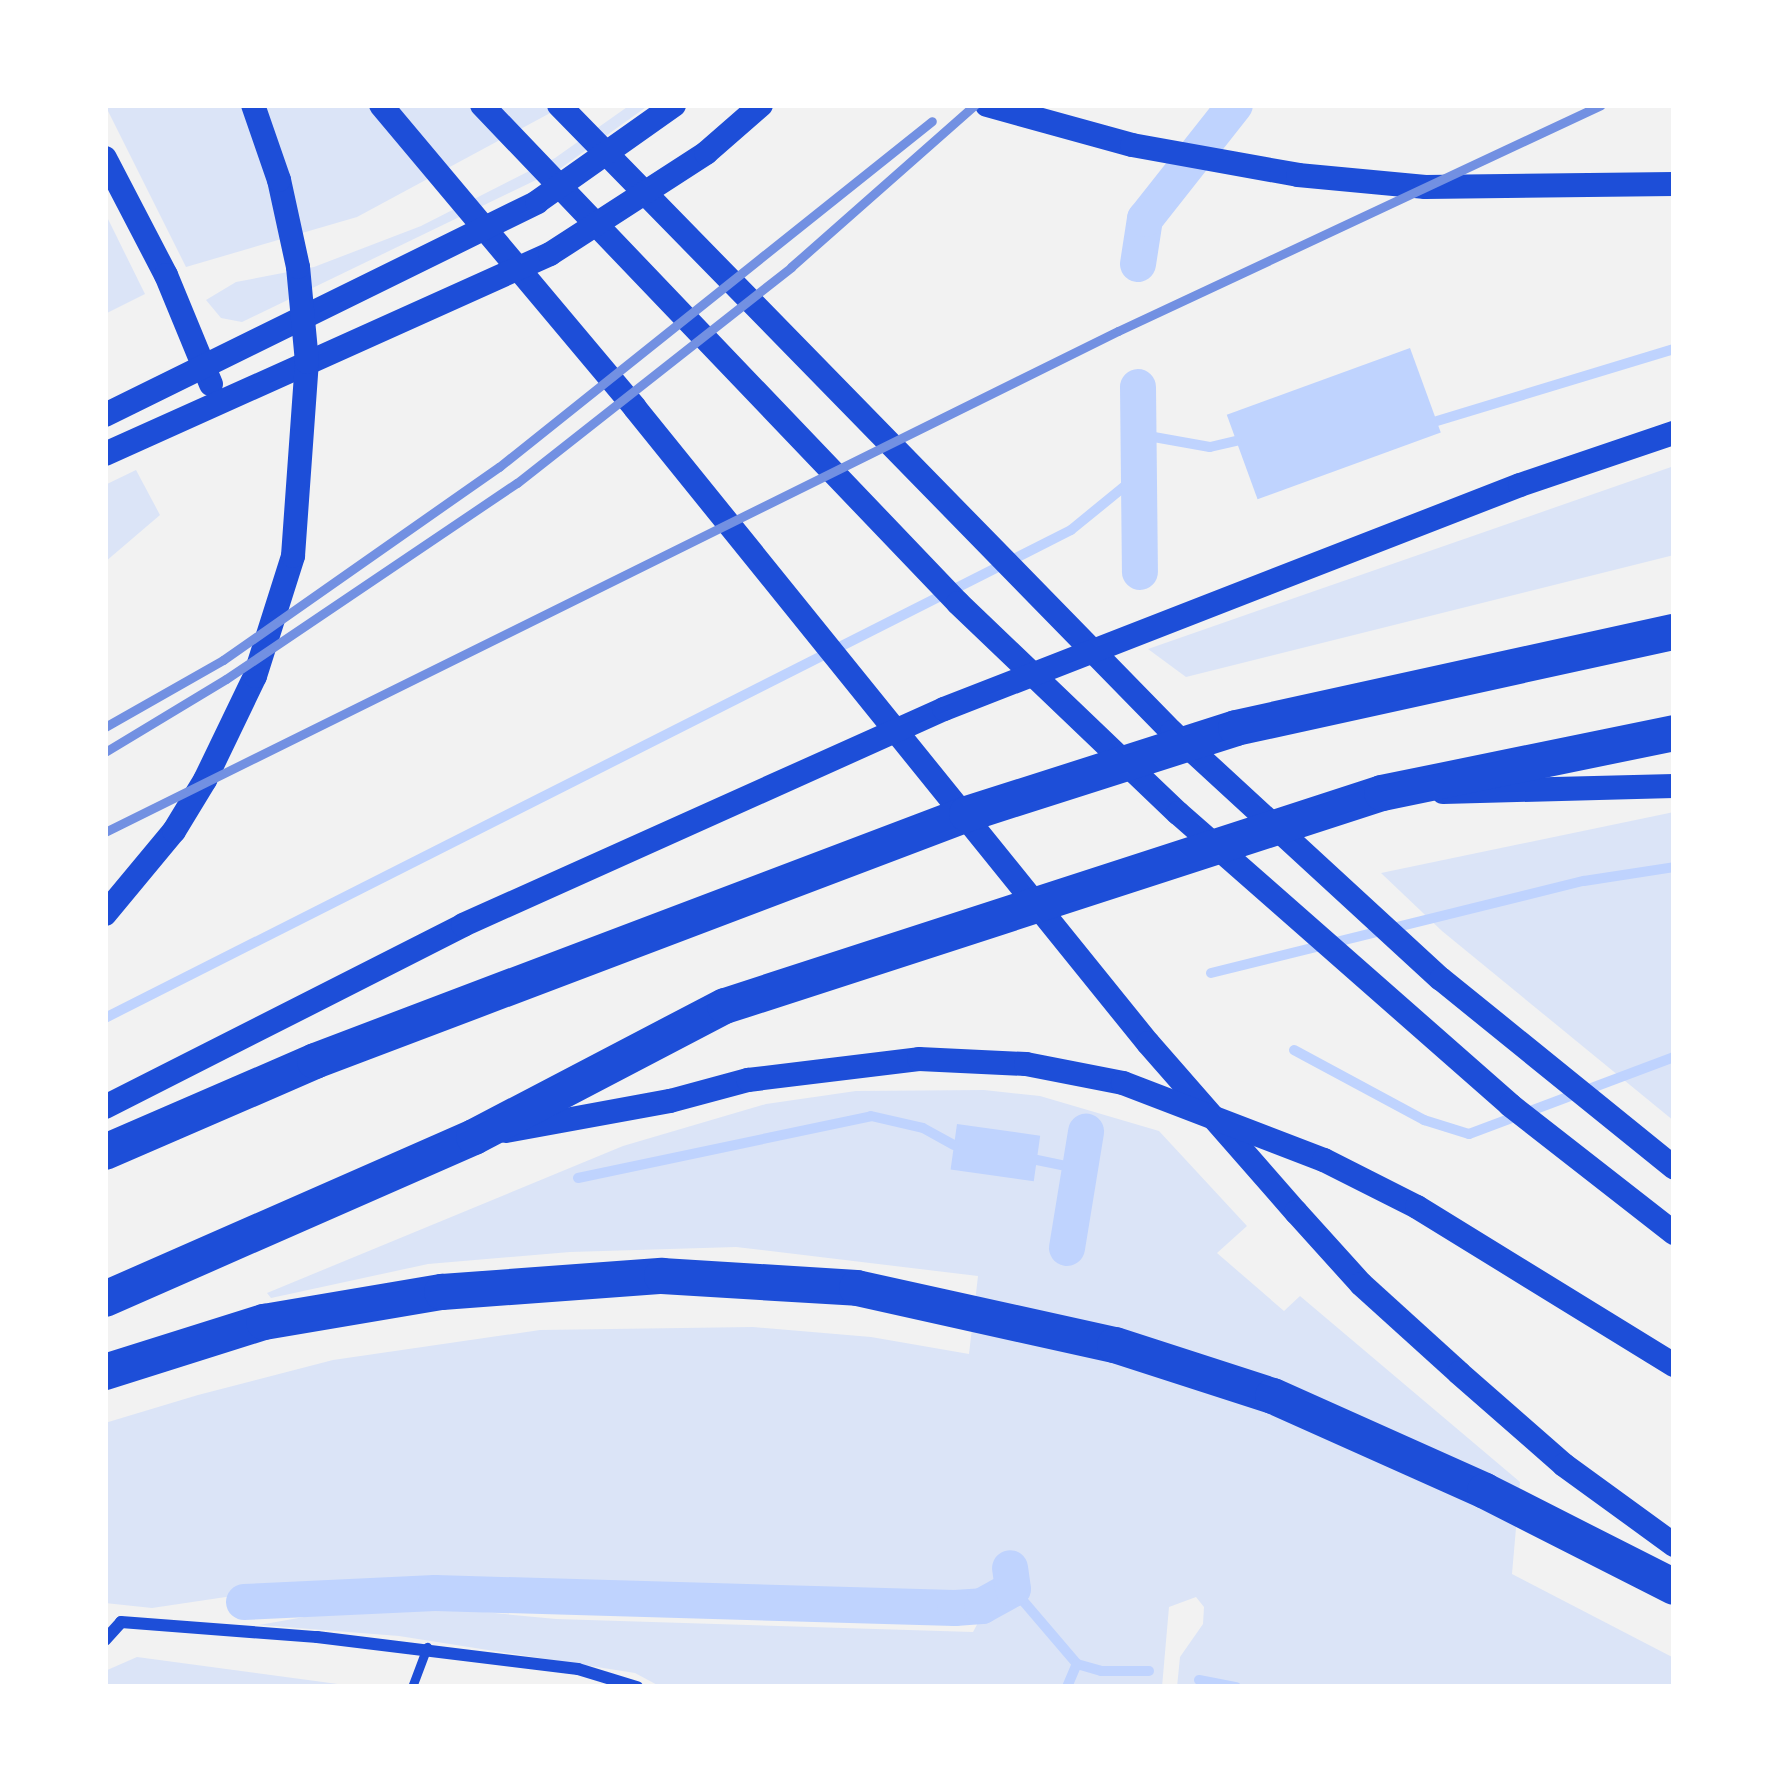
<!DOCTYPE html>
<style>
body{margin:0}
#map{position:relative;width:1779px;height:1792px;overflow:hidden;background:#f2f2f2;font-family:Arial,sans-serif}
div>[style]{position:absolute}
.green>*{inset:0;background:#dbe4f7}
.water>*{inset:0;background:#bfd3fe;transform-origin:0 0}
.stream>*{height:10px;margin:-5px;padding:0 5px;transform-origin:5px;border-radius:5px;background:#bfd3fe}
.canal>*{height:36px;margin:-18px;padding:0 18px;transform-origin:18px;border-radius:18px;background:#bfd3fe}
.service>*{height:9px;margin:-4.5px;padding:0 4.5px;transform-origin:4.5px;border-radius:4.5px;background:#1d4ed8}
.minor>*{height:12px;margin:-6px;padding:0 6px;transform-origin:6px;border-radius:6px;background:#1d4ed8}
.secondary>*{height:24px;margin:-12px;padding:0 12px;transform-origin:12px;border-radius:12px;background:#1d4ed8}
.motorway>*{height:36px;margin:-18px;padding:0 18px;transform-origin:18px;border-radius:18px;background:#1d4ed8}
.rail>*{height:9px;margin:-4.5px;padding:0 4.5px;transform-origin:4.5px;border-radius:4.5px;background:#7290e2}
span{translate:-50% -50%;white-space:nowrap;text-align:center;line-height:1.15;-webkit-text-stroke:12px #fff;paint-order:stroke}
.frame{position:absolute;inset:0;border:108px solid #fff;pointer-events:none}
</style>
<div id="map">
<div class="green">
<div style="clip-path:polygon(105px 105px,565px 105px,357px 217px,186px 267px)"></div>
<div style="clip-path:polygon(630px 105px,649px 105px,561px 168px,242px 322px,221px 318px,206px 300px,236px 282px,314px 267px,421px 226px,555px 158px)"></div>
<div style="clip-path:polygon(105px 213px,145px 294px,105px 314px)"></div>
<div style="clip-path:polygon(1674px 466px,1674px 555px,1186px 677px,1148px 649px)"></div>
<div style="clip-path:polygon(136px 470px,160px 515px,105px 562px,105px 485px)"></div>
<div style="clip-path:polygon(1674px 812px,1674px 1121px,1442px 931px,1381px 873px)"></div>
<div style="clip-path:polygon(984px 1090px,1040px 1096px,1159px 1131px,1247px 1226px,1217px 1253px,1284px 1311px,1300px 1296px,1520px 1482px,1512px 1574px,1674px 1658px,1674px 1687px,1177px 1687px,1180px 1657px,1203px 1624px,1204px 1607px,1196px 1597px,1169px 1607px,1162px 1687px,661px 1687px,635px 1673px,399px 1636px,259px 1625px,321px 1614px,430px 1607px,556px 1619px,973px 1632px,989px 1602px,341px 1580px,152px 1608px,105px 1603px,105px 1423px,198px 1395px,333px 1360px,540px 1330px,753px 1327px,871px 1337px,969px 1354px,978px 1276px,736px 1247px,570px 1252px,428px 1264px,271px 1298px,267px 1293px,623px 1146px,766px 1104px,856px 1091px)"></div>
<div style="clip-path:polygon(137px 1657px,360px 1687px,105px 1687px,105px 1671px)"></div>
</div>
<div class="water">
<div style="left:1410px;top:348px;width:90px;height:195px;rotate:70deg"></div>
<div style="left:957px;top:1124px;width:84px;height:46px;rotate:8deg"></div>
</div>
<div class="stream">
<div style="left:1437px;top:421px;width:248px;rotate:-16.9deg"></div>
<div style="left:1137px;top:434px;width:74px;rotate:10.1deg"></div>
<div style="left:1210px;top:447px;width:27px;rotate:-13deg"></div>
<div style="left:1211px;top:973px;width:384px;rotate:-13.9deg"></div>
<div style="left:1584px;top:881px;width:91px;rotate:-8.8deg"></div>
<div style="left:105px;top:1018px;width:1082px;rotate:-26.8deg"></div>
<div style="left:1071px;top:530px;width:84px;rotate:-39.2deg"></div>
<div style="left:1294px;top:1050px;width:148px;rotate:28.3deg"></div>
<div style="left:1424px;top:1120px;width:47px;rotate:17.3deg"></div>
<div style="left:1469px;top:1134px;width:219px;rotate:-20.6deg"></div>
<div style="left:1037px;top:1160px;width:45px;rotate:11.6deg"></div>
<div style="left:578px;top:1178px;width:299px;rotate:-11.9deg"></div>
<div style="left:871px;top:1116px;width:53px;rotate:13deg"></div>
<div style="left:923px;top:1128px;width:35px;rotate:29deg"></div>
<div style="left:1013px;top:1589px;width:99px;rotate:49.5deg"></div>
<div style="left:1077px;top:1664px;width:25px;rotate:16deg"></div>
<div style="left:1101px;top:1671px;width:48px"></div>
<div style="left:1199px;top:1680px;width:38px;rotate:11deg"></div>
<div style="left:1067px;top:1687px;width:25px;rotate:-67deg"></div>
</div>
<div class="canal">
<div style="left:1138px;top:264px;width:46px;rotate:-81.2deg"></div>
<div style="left:1145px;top:219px;width:145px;rotate:-51.7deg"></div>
<div style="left:1138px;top:387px;width:185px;rotate:89.4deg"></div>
<div style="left:1067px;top:1248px;width:118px;rotate:-80.7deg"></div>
<div style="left:244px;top:1602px;width:191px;rotate:-2.7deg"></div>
<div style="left:435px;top:1593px;width:520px;rotate:1.65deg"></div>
<div style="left:955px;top:1608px;width:27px;rotate:-4deg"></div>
<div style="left:982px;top:1606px;width:35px;rotate:-29deg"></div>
<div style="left:1013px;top:1589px;width:21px;rotate:-98deg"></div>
</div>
<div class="service">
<div style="left:412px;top:1687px;width:43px;rotate:-69.4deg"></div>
</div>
<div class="minor">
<div style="left:105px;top:1640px;width:24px;rotate:-48deg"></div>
<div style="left:121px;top:1622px;width:197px;rotate:4.4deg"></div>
<div style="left:317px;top:1637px;width:263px;rotate:7deg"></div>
<div style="left:578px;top:1669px;width:62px;rotate:17deg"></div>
</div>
<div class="secondary">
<div style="left:381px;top:105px;width:395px;rotate:50deg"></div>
<div style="left:635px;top:408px;width:816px;rotate:51.07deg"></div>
<div style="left:1148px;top:1043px;width:225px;rotate:48.8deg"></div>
<div style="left:1296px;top:1212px;width:97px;rotate:47.9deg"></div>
<div style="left:1361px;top:1284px;width:132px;rotate:42.2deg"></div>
<div style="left:1459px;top:1373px;width:140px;rotate:41.2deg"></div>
<div style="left:1564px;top:1465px;width:136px;rotate:36deg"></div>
<div style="left:482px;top:105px;width:689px;rotate:46.29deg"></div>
<div style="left:958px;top:603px;width:304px;rotate:43.7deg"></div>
<div style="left:1178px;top:813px;width:442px;rotate:41.3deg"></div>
<div style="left:1510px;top:1105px;width:208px;rotate:38deg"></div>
<div style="left:559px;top:105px;width:877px;rotate:45.65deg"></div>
<div style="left:1172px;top:732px;width:365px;rotate:42.6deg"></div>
<div style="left:1441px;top:979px;width:300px;rotate:39deg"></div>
<div style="left:987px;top:105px;width:150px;rotate:15.4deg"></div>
<div style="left:1132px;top:145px;width:169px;rotate:10.2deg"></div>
<div style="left:1298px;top:175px;width:128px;rotate:5.4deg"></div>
<div style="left:1425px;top:187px;width:249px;rotate:-0.7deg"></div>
<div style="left:105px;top:158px;width:132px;rotate:62.5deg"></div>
<div style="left:166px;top:275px;width:118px;rotate:67.6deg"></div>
<div style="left:105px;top:415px;width:482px;rotate:-26.2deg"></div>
<div style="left:537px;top:202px;width:168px;rotate:-35.3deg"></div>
<div style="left:105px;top:454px;width:488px;rotate:-24.2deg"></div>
<div style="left:550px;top:254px;width:186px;rotate:-32.9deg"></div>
<div style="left:706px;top:153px;width:73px;rotate:-41.1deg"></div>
<div style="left:1443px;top:792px;width:231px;rotate:-1.5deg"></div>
<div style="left:105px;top:914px;width:108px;rotate:-50.3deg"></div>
<div style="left:174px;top:831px;width:60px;rotate:-58.7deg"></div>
<div style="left:205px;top:780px;width:115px;rotate:-64.3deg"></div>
<div style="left:255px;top:676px;width:126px;rotate:-72.4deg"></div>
<div style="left:293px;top:556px;width:195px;rotate:-85.9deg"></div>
<div style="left:307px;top:362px;width:95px;rotate:-95.4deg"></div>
<div style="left:298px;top:267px;width:89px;rotate:-102.3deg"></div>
<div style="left:279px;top:180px;width:79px;rotate:-109.1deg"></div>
<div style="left:105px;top:1107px;width:402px;rotate:-26.9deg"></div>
<div style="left:463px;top:925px;width:527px;rotate:-24.18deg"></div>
<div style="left:944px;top:709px;width:618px;rotate:-21.25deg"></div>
<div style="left:1520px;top:485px;width:163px;rotate:-18.7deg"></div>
<div style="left:506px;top:1131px;width:167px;rotate:-10.4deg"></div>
<div style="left:670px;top:1101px;width:81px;rotate:-15.1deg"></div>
<div style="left:748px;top:1080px;width:172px;rotate:-7deg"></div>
<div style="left:919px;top:1059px;width:107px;rotate:2.7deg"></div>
<div style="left:1026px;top:1064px;width:99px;rotate:11.1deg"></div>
<div style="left:1123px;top:1083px;width:215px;rotate:21deg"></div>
<div style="left:1324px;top:1160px;width:104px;rotate:26.8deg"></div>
<div style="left:1417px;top:1207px;width:302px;rotate:31.6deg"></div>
</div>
<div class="motorway">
<div style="left:105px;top:1152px;width:229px;rotate:-23.4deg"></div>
<div style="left:315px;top:1061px;width:697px;rotate:-20.75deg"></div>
<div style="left:967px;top:814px;width:282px;rotate:-17.7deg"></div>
<div style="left:1236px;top:728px;width:448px;rotate:-12.4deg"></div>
<div style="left:105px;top:1299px;width:403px;rotate:-23.7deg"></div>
<div style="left:474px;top:1137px;width:283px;rotate:-27.6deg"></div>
<div style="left:725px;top:1006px;width:691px;rotate:-17.96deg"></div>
<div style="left:1382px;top:793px;width:298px;rotate:-11.6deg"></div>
<div style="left:105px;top:1372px;width:167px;rotate:-17.5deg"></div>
<div style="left:264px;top:1322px;width:181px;rotate:-9.6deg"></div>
<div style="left:442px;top:1292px;width:221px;rotate:-4.2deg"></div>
<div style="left:662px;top:1276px;width:195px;rotate:3.5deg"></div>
<div style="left:857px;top:1288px;width:264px;rotate:12.5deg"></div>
<div style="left:1115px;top:1345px;width:166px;rotate:17.9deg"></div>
<div style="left:1273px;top:1396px;width:232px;rotate:24.1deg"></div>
<div style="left:1485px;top:1491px;width:212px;rotate:26.9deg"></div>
</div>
<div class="rail">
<div style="left:105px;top:727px;width:136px;rotate:-29.6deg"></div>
<div style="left:223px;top:660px;width:337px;rotate:-35deg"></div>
<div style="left:499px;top:467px;width:554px;rotate:-38.63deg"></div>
<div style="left:105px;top:752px;width:141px;rotate:-31.1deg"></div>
<div style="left:226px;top:679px;width:351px;rotate:-34deg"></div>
<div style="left:517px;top:483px;width:349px;rotate:-38.2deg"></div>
<div style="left:791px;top:267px;width:245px;rotate:-41.4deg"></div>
<div style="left:105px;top:832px;width:1130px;rotate:-26.32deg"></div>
<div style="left:1118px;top:331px;width:533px;rotate:-25.08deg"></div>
</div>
<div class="frame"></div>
</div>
